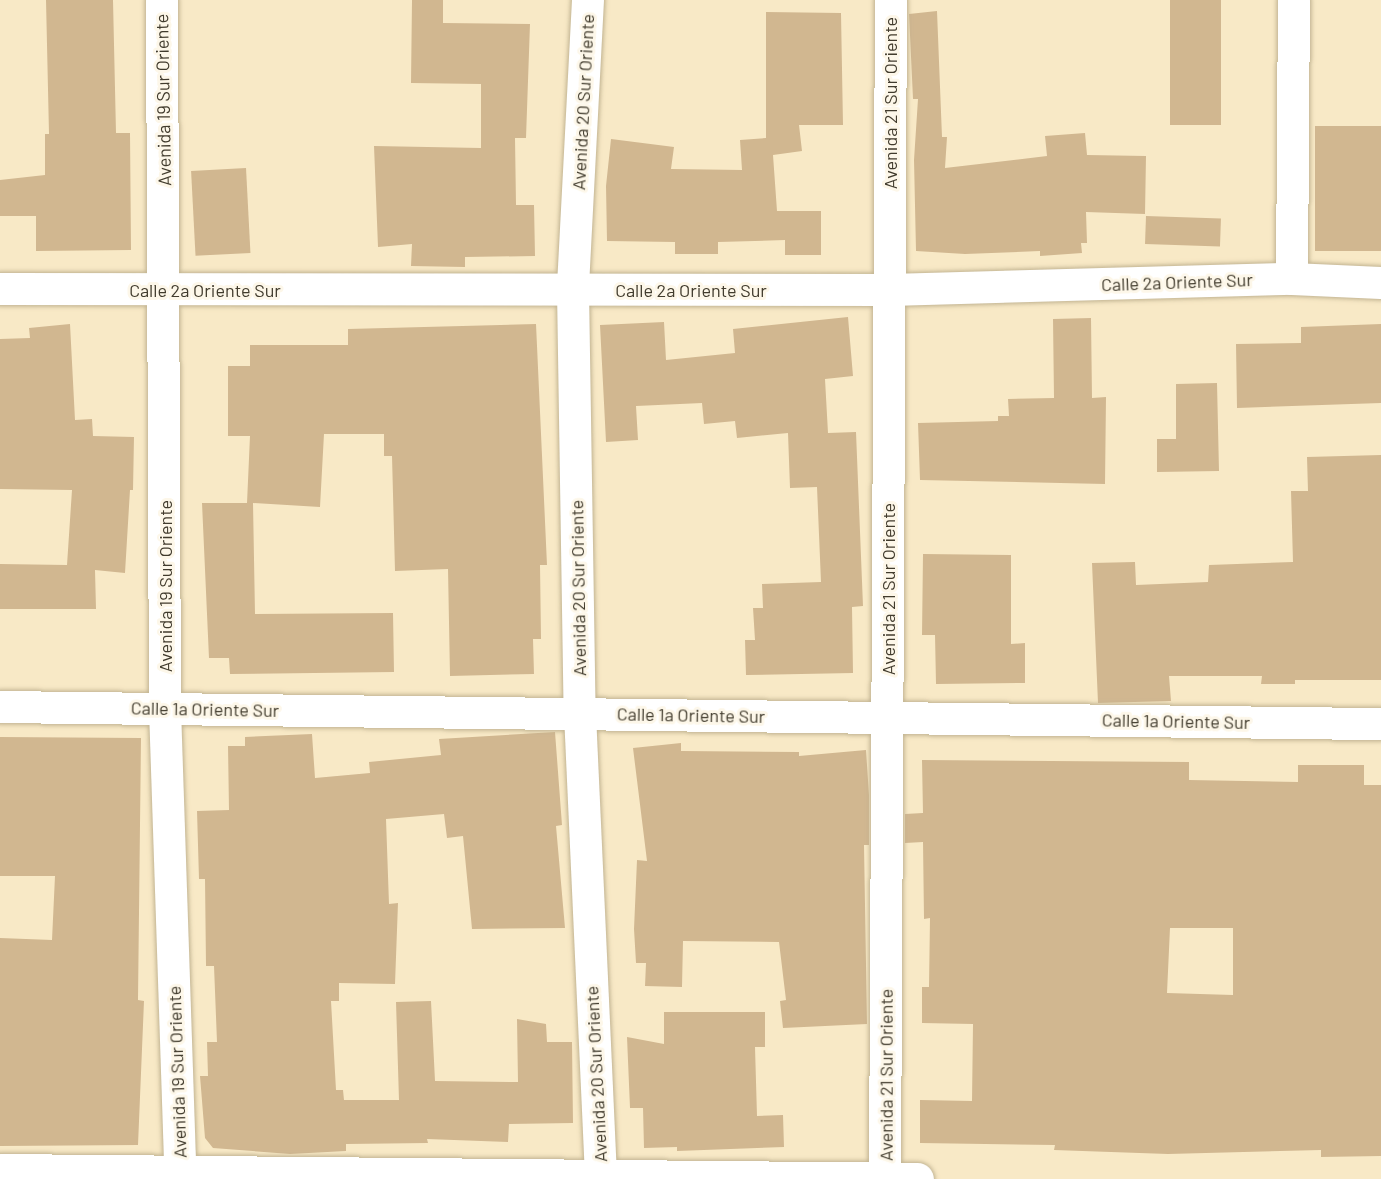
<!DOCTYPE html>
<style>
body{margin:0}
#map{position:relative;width:1381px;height:1179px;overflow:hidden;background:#f8e9c6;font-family:Barlow,sans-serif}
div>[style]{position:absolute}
.building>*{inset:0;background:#d1b790;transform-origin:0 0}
.roads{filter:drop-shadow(0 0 2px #c2b492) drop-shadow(0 0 2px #c2b492)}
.minor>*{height:32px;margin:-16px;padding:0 16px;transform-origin:16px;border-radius:16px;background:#fff}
.tertiary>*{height:33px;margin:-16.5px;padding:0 16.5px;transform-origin:16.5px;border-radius:16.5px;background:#fff}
span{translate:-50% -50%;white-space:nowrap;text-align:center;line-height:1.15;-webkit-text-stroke:6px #fdf7e9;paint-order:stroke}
.street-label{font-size:18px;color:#413b2d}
</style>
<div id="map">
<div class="building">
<div style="clip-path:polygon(46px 0,113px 0,116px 133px,130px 133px,131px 250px,36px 251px,36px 216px,0 216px,0 180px,45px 175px,45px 134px,49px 134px)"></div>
<div style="clip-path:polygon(412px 0,443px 0,443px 23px,530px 24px,526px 138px,515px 138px,516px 205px,534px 205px,535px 256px,465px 257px,465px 267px,411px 266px,412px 244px,378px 247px,374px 146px,481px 148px,481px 84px,411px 83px)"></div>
<div style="left:1170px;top:0;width:51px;height:125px"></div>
<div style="clip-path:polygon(937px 11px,942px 137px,947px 137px,945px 168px,1047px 156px,1045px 136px,1085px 133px,1087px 155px,1146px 156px,1145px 214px,1086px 212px,1087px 243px,1081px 243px,1082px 253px,1040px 256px,1040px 251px,965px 254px,916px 251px,914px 160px,918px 99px,913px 99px,909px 14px)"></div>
<div style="clip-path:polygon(766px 12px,841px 13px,843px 125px,799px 125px,802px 151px,773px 155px,777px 211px,821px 211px,821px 255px,785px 255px,785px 240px,718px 242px,718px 254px,675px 254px,675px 242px,607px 241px,606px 186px,611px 139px,674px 147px,671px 169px,742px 170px,740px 140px,766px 138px)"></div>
<div style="left:1381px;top:126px;width:125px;height:66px;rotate:90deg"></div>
<div style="left:246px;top:168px;width:85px;height:55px;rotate:87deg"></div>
<div style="left:1146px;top:216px;width:75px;height:28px;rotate:2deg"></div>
<div style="clip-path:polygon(848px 317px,853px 376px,825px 379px,828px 433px,856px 432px,863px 606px,852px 607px,853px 673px,746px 675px,745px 640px,755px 640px,753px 608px,763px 608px,762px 584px,821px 582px,817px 487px,790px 488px,788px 433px,737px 438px,735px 421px,704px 424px,702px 403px,636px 406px,638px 440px,606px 442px,600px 325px,664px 322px,666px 360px,735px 353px,733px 329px)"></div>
<div style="clip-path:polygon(1091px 318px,1092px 398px,1106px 397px,1105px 484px,920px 480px,918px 423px,998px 421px,998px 416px,1009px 416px,1008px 399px,1054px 398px,1053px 319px)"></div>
<div style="clip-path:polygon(70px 324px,75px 420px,92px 419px,93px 436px,134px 437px,133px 490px,130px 490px,125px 573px,95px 570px,96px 609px,0 609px,0 564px,67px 565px,72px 490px,0 489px,0 339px,30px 338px,29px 328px)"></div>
<div style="clip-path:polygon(536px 324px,547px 565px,540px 565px,541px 639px,533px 639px,534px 674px,450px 676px,448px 569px,395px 571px,392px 456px,384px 456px,384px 434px,324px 434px,320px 507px,253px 503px,255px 614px,393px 613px,394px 672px,230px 674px,229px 658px,209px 658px,202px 503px,247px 503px,250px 436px,228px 436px,228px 366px,250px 366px,250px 345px,348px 345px,348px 329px)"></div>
<div style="clip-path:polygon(1381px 324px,1381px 403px,1237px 408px,1236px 344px,1301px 343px,1301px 327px)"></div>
<div style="clip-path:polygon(1217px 383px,1219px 471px,1157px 472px,1157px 439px,1176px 439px,1176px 384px)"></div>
<div style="clip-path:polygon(1381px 455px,1381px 680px,1295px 680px,1295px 684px,1261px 684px,1262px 676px,1169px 676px,1171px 701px,1098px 703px,1092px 563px,1135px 562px,1136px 585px,1208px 582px,1209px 565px,1293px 562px,1291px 491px,1308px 491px,1307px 457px)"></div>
<div style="clip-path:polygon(923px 554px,1011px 555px,1011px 644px,1025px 643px,1025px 683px,936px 684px,935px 635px,922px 635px)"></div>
<div style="clip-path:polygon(555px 732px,562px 825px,556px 826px,565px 928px,472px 929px,463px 836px,447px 838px,444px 814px,386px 819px,389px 904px,398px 903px,395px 984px,339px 983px,339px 1001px,331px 1001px,336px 1090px,343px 1090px,344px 1100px,399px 1100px,396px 1002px,431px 1001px,435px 1081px,518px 1082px,517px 1019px,546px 1024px,547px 1042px,572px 1042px,573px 1123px,509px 1124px,508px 1142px,427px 1139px,428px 1143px,346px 1144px,346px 1151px,290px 1154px,213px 1148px,205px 1138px,200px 1076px,208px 1076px,207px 1042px,217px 1042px,214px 966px,206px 966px,205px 879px,199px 879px,197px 811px,229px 810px,228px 746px,245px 746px,245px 737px,312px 734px,315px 778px,370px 773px,369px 762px,441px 755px,439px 739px)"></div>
<div style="clip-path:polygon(0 737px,141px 738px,138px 1000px,144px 1001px,138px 1145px,0 1146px,0 938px,52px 940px,55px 876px,0 876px)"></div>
<div style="clip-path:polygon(681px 743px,681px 751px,799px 752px,799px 756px,866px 750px,869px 795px,869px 845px,864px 845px,867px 1024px,783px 1028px,780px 1001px,786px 1000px,779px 942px,683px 941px,682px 987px,645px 986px,646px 963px,636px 963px,634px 929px,637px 860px,647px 861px,633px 748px)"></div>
<div style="clip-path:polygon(evenodd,922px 760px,1189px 762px,1189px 780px,1298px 782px,1298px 765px,1364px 765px,1364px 785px,1381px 785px,1381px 1156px,1321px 1157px,1321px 1150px,1168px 1154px,1054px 1150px,1055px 1145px,920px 1143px,920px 1100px,972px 1101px,973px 1024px,922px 1023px,922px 987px,929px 987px,930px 918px,924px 919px,923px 842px,905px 843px,905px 814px,923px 813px,922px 760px,1170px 928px,1233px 928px,1233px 995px,1167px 993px,1170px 928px)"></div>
<div style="clip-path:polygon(664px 1012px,765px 1012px,765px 1047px,755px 1047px,757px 1116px,783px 1115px,784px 1147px,677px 1151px,677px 1147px,644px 1148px,643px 1108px,630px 1108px,627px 1037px,664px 1044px)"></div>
</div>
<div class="roads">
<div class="minor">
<div style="left:162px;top:0;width:709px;rotate:89.76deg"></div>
<div style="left:165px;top:709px;width:470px;rotate:88.1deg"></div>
<div style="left:588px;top:0;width:290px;rotate:93deg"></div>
<div style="left:573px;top:290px;width:424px;rotate:89.1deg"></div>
<div style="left:580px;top:714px;width:465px;rotate:87.4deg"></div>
<div style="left:1292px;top:279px;width:279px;rotate:-89.6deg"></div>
<div style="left:0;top:289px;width:890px;rotate:0.06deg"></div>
<div style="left:890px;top:290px;width:402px;rotate:-1.6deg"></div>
<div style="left:1292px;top:279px;width:89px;rotate:2.6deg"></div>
<div style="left:0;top:707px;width:1381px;rotate:0.71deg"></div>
<div style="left:885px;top:1179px;width:1179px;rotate:-89.71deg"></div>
</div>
<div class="tertiary">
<div style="left:0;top:1170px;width:917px;rotate:0.56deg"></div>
</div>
</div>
<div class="street-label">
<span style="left:163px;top:100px;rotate:-91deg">Avenida 19 Sur Oriente</span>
<span style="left:583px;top:102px;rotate:-87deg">Avenida 20 Sur Oriente</span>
<span style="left:890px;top:103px;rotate:-90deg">Avenida 21 Sur Oriente</span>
<span style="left:1177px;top:282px;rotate:-2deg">Calle 2a Oriente Sur</span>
<span style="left:205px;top:290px">Calle 2a Oriente Sur</span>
<span style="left:691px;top:290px">Calle 2a Oriente Sur</span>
<span style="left:165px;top:586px;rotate:-90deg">Avenida 19 Sur Oriente</span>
<span style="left:578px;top:588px;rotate:-91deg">Avenida 20 Sur Oriente</span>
<span style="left:888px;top:589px;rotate:-90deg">Avenida 21 Sur Oriente</span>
<span style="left:205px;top:709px;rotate:1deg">Calle 1a Oriente Sur</span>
<span style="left:691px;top:715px;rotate:1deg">Calle 1a Oriente Sur</span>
<span style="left:1176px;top:721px;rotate:1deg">Calle 1a Oriente Sur</span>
<span style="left:177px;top:1072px;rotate:-92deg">Avenida 19 Sur Oriente</span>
<span style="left:596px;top:1074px;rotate:-93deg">Avenida 20 Sur Oriente</span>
<span style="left:886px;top:1075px;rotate:-90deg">Avenida 21 Sur Oriente</span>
</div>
</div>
